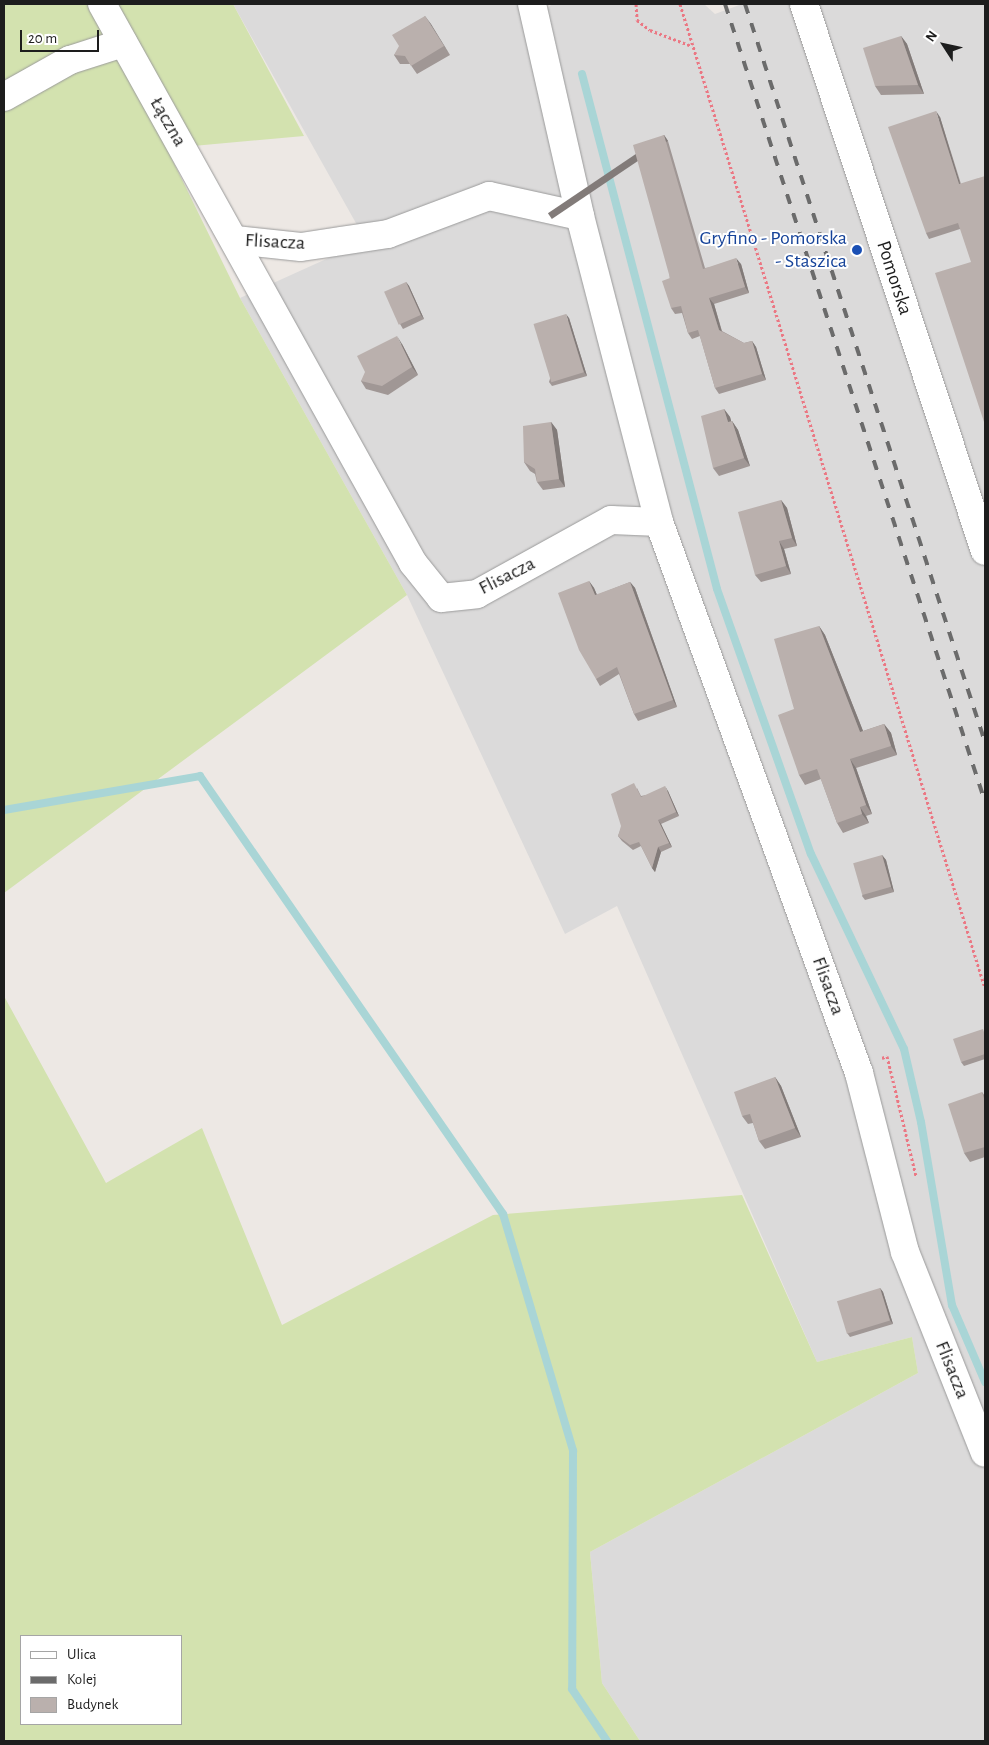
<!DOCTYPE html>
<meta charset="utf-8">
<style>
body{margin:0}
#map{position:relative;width:989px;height:1745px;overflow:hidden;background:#ede8e4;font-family:"Alegreya Sans",sans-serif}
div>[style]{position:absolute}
.residential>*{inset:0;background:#dbdada}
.grass>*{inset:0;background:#d3e2af}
.stream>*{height:8px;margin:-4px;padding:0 4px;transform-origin:4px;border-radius:4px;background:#a9d5d6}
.path>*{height:3px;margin-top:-1.5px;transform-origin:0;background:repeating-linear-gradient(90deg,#eb7783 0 2.5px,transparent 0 5px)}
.roads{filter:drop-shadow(0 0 1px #9a9a9a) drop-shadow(0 0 1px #9a9a9a)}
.minor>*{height:28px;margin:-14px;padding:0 14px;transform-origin:14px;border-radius:14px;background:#fff}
.rail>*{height:4px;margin-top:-2px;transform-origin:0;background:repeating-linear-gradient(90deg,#6b6b6b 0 10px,transparent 0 20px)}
.wall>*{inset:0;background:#a09795}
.shaded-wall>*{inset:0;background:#827b79;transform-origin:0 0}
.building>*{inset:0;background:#bab0ad;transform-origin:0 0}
.dots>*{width:14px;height:14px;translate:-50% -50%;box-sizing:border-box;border:2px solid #fff;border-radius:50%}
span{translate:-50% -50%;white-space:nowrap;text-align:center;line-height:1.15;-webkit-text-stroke:4px #fff;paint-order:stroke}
.street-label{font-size:20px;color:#1d1d1d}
.transit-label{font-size:20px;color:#164399}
.right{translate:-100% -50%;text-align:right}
.frame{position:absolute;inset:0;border:5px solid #1d1d1d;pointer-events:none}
.legend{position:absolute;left:20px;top:1635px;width:162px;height:90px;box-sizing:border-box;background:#fff;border:1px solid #a5a5a5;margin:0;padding:6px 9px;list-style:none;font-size:15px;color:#1d1d1d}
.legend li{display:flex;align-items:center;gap:10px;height:25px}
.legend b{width:25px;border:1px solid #a5a5a5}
.north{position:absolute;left:919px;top:20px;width:50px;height:50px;-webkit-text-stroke:4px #fff;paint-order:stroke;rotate:305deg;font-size:14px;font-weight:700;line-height:20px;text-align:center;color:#1d1d1d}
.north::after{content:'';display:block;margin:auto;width:18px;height:22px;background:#1d1d1d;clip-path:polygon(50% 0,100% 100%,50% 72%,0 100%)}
.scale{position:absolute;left:20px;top:30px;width:79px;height:22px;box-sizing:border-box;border:2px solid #1d1d1d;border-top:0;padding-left:6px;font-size:15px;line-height:18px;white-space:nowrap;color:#1d1d1d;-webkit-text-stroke:4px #fff;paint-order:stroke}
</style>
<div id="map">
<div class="residential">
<div style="clip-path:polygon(233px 4px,541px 4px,541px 14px,552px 4px,704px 4px,715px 14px,742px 4px,985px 4px,985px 1741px,640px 1741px,602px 1683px,590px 1552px,918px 1373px,912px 1337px,817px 1362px,617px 906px,565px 934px,407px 595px,240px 298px,366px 241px)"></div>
</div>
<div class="grass">
<div style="clip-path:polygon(4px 4px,96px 4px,240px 298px,407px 595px,4px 893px)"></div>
<div style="clip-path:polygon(114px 4px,233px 4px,304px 136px,193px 146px)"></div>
<div style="clip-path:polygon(evenodd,4px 996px,106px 1183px,202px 1128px,282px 1325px,493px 1215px,742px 1195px,817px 1362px,912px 1337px,918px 1373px,590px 1552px,602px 1683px,640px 1741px,4px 1741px,4px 996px,181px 1636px,181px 1724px,21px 1724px,21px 1636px,181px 1636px)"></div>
</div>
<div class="stream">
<div style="left:582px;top:74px;width:532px;rotate:75.31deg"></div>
<div style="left:717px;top:589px;width:281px;rotate:70.5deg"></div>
<div style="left:811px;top:854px;width:216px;rotate:64.5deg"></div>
<div style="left:904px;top:1049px;width:75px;rotate:76.9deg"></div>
<div style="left:921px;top:1122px;width:186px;rotate:80.4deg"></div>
<div style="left:952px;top:1305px;width:84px;rotate:66.8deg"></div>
<div style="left:4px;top:810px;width:199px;rotate:-9.8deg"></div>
<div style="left:200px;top:776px;width:533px;rotate:55.33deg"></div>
<div style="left:503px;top:1214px;width:247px;rotate:73.5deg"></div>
<div style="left:573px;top:1451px;width:238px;rotate:90.2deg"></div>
<div style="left:572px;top:1689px;width:63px;rotate:56.1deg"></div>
</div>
<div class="path">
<div style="left:636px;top:4px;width:16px;rotate:86deg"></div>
<div style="left:637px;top:20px;width:16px;rotate:38deg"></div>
<div style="left:650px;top:30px;width:45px;rotate:20.9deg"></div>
<div style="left:680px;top:4px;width:1030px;rotate:72.78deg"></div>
<div style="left:882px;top:1058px;width:5px;rotate:-22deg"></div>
<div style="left:887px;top:1056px;width:123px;rotate:76.4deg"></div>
</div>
<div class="roads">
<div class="minor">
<div style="left:102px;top:4px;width:640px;rotate:60.91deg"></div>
<div style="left:413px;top:563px;width:45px;rotate:51.3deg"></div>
<div style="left:441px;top:598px;width:36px;rotate:-6deg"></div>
<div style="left:477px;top:594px;width:153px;rotate:-28.9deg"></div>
<div style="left:611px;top:520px;width:48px;rotate:2.4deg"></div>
<div style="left:532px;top:4px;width:217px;rotate:77.2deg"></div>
<div style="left:804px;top:4px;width:576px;rotate:71.69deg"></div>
<div style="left:4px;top:97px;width:76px;rotate:-29.3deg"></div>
<div style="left:70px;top:60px;width:56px;rotate:-17.8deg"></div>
<div style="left:235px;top:240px;width:66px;rotate:6.1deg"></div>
<div style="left:301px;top:247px;width:88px;rotate:-8.5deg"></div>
<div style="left:388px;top:234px;width:108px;rotate:-20.6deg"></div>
<div style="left:489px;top:196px;width:93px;rotate:12.4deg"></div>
<div style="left:580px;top:216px;width:316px;rotate:75.5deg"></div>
<div style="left:659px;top:522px;width:586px;rotate:70.05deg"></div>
<div style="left:859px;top:1073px;width:185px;rotate:75.6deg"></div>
<div style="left:905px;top:1252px;width:216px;rotate:68.3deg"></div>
</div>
</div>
<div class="rail">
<div style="left:725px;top:4px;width:839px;rotate:71.95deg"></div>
<div style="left:745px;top:4px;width:776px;rotate:71.99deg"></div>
</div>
<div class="wall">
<div style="clip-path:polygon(425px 16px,450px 55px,417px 74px,410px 64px,400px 64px,394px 55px)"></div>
<div style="clip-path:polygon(901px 36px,907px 44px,924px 94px,881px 95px,875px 86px)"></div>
<div style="clip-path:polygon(940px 117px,961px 184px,960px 229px,929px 239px,926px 233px)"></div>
<div style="clip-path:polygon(664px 135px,668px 141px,705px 268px,741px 264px,749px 293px,714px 304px,722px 331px,744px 343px,752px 341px,756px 347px,766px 380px,719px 394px,715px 388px,700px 336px,692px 339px,688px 333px,682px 313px,675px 314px,671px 308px)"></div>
<div style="clip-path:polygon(406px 282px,409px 286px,424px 319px,403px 329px,400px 324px)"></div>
<div style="clip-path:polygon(569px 318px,587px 376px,552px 386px,549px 382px)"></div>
<div style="clip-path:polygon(402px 344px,418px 375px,388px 395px,366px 389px,361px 381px)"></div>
<div style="clip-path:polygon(724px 409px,730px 417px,731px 421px,732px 421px,738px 430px,750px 466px,719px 476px,713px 468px)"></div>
<div style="clip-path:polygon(551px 422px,557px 430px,565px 487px,543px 490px,537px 482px,535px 474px,530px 471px,524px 462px)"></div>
<div style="clip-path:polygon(781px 500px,787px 508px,797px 546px,784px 549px,791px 574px,761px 582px,755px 575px)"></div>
<div style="clip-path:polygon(589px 581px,594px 588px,597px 595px,630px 582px,635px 588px,677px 707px,638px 721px,634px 714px,619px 674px,600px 686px,596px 679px)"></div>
<div style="clip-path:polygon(819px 626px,825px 635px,863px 731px,884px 724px,891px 733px,897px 755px,856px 768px,872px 814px,866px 816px,869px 823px,843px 833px,837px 823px,821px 779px,805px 785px,799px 775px,794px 709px)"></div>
<div style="clip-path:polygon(637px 788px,641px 796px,668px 791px,679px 816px,661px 824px,672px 847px,661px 852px,655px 872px,652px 868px,641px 846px,633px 850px,622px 841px,618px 836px)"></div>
<div style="clip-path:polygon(882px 855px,886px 860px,894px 892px,865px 900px,862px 896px)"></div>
<div style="clip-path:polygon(985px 1032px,985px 1059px,964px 1066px,961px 1062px)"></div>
<div style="clip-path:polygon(775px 1077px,781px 1086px,801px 1137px,765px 1149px,759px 1141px,753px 1123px,748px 1124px,742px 1116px)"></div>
<div style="clip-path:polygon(982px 1092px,985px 1096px,985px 1157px,970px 1162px,964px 1153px)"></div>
<div style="clip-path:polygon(880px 1288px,883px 1292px,893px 1324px,850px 1337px,847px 1333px)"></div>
</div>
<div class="shaded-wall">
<div style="clip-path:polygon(425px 16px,431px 24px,450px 55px,444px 46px)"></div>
<div style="clip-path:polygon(901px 36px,907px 44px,924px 94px,918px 85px)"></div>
<div style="clip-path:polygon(936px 111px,940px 117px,962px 190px,959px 184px)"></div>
<div style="left:664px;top:135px;width:7px;height:140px;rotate:56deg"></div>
<div style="clip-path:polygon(736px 258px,741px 264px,749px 293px,745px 287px)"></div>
<div style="clip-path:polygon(406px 282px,409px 286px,424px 319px,421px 315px)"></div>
<div style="clip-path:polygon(709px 298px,714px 304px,723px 336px,719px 330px)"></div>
<div style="clip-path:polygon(566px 314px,569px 318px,587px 376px,584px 372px)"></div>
<div style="clip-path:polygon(397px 336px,402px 344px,418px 375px,412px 367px)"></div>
<div style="clip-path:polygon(752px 341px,756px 347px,766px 380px,762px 374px)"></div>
<div style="clip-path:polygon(724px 409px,730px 417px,734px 431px,728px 422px)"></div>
<div style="clip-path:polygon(732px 421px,738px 430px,750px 466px,744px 458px)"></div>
<div style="clip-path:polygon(551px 422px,557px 430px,565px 487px,559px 479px)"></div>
<div style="clip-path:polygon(781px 500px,787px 508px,797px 546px,792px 538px)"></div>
<div style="clip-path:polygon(779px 541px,784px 549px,791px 574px,786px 566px)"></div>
<div style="clip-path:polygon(589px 581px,594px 588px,600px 602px,595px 595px)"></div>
<div style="clip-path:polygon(630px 582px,635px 588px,677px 707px,673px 700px)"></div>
<div style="clip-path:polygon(819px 626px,825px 635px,867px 741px,860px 732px)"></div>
<div style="clip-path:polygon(884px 724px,891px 733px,897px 755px,891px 746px)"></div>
<div style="clip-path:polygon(850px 759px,856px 768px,872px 814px,866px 805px)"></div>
<div style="clip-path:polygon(665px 786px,668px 791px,679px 816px,676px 812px)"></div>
<div style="clip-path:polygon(860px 807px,866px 816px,869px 823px,862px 814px)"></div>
<div style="clip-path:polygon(658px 820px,661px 824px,672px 847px,669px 843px)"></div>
<div style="clip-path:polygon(658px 847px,661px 852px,655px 872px,652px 868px)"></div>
<div style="clip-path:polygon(882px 855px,886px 860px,894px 892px,891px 887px)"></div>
<div style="clip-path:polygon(775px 1077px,781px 1086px,801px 1137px,795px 1128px)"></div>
<div style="clip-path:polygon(880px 1288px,883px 1292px,893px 1324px,890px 1320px)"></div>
</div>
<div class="building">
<div style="clip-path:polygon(425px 16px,444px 46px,411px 66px,405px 56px,394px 55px,399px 46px,392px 35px)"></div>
<div style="clip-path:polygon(901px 36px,918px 85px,875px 86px,863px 48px)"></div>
<div style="clip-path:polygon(936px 111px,959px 184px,985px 176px,985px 425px,935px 273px,971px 262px,958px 223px,926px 233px,888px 127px)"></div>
<div style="clip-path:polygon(664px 135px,703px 269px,736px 258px,745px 287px,709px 298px,719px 330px,744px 343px,752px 341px,762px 374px,715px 388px,698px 330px,688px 333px,681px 306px,671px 308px,662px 281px,670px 278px,633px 145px)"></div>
<div style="left:406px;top:282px;width:36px;height:24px;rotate:66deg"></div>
<div style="left:566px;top:314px;width:61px;height:34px;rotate:73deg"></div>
<div style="clip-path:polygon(397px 336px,412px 367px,382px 386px,361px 381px,365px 372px,357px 356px)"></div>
<div style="clip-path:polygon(724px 409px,728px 422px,732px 421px,744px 458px,713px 468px,701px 416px)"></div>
<div style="clip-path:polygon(551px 422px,559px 479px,537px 482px,535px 469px,524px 462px,523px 426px)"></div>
<div style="clip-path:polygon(781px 500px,792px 538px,779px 541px,786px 566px,755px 575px,738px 512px)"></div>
<div style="clip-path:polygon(589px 581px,595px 595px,630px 582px,673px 700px,634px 714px,617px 667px,596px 679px,579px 650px,558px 593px)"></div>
<div style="clip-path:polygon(819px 626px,860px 732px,884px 724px,891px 746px,850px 759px,866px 805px,860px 807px,862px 814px,837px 823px,817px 769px,799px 775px,778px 715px,794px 709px,774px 639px)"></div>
<div style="clip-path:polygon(634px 783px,641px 797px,665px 786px,676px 812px,658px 820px,669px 843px,658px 847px,652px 868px,639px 842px,630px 845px,618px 836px,621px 826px,611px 794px)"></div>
<div style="left:882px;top:855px;width:33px;height:30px;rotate:74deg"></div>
<div style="clip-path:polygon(983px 1029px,985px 1035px,985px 1054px,961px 1062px,953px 1039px)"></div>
<div style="clip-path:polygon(775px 1077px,795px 1128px,759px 1141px,750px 1114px,742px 1116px,734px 1092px)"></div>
<div style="clip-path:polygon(982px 1092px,985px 1102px,985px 1147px,964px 1153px,948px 1104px)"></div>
<div style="left:880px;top:1288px;width:34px;height:45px;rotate:73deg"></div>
</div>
<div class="dots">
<div style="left:857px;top:250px;background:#1a4fb4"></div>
</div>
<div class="street-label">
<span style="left:168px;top:122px;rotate:60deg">Łączna</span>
<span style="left:275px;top:242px;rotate:3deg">Flisacza</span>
<span style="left:894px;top:278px;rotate:72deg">Pomorska</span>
<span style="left:507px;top:576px;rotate:-27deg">Flisacza</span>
<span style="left:828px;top:986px;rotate:70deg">Flisacza</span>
<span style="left:952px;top:1370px;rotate:68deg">Flisacza</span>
</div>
<div class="transit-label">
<span class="right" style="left:847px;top:250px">Gryfino - Pomorska<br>- Staszica</span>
</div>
<div class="frame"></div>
<ul class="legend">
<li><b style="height:6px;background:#fff"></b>Ulica</li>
<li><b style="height:6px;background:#6b6b6b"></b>Kolej</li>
<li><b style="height:14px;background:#bab0ad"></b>Budynek</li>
</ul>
<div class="north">N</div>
<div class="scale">20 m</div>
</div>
